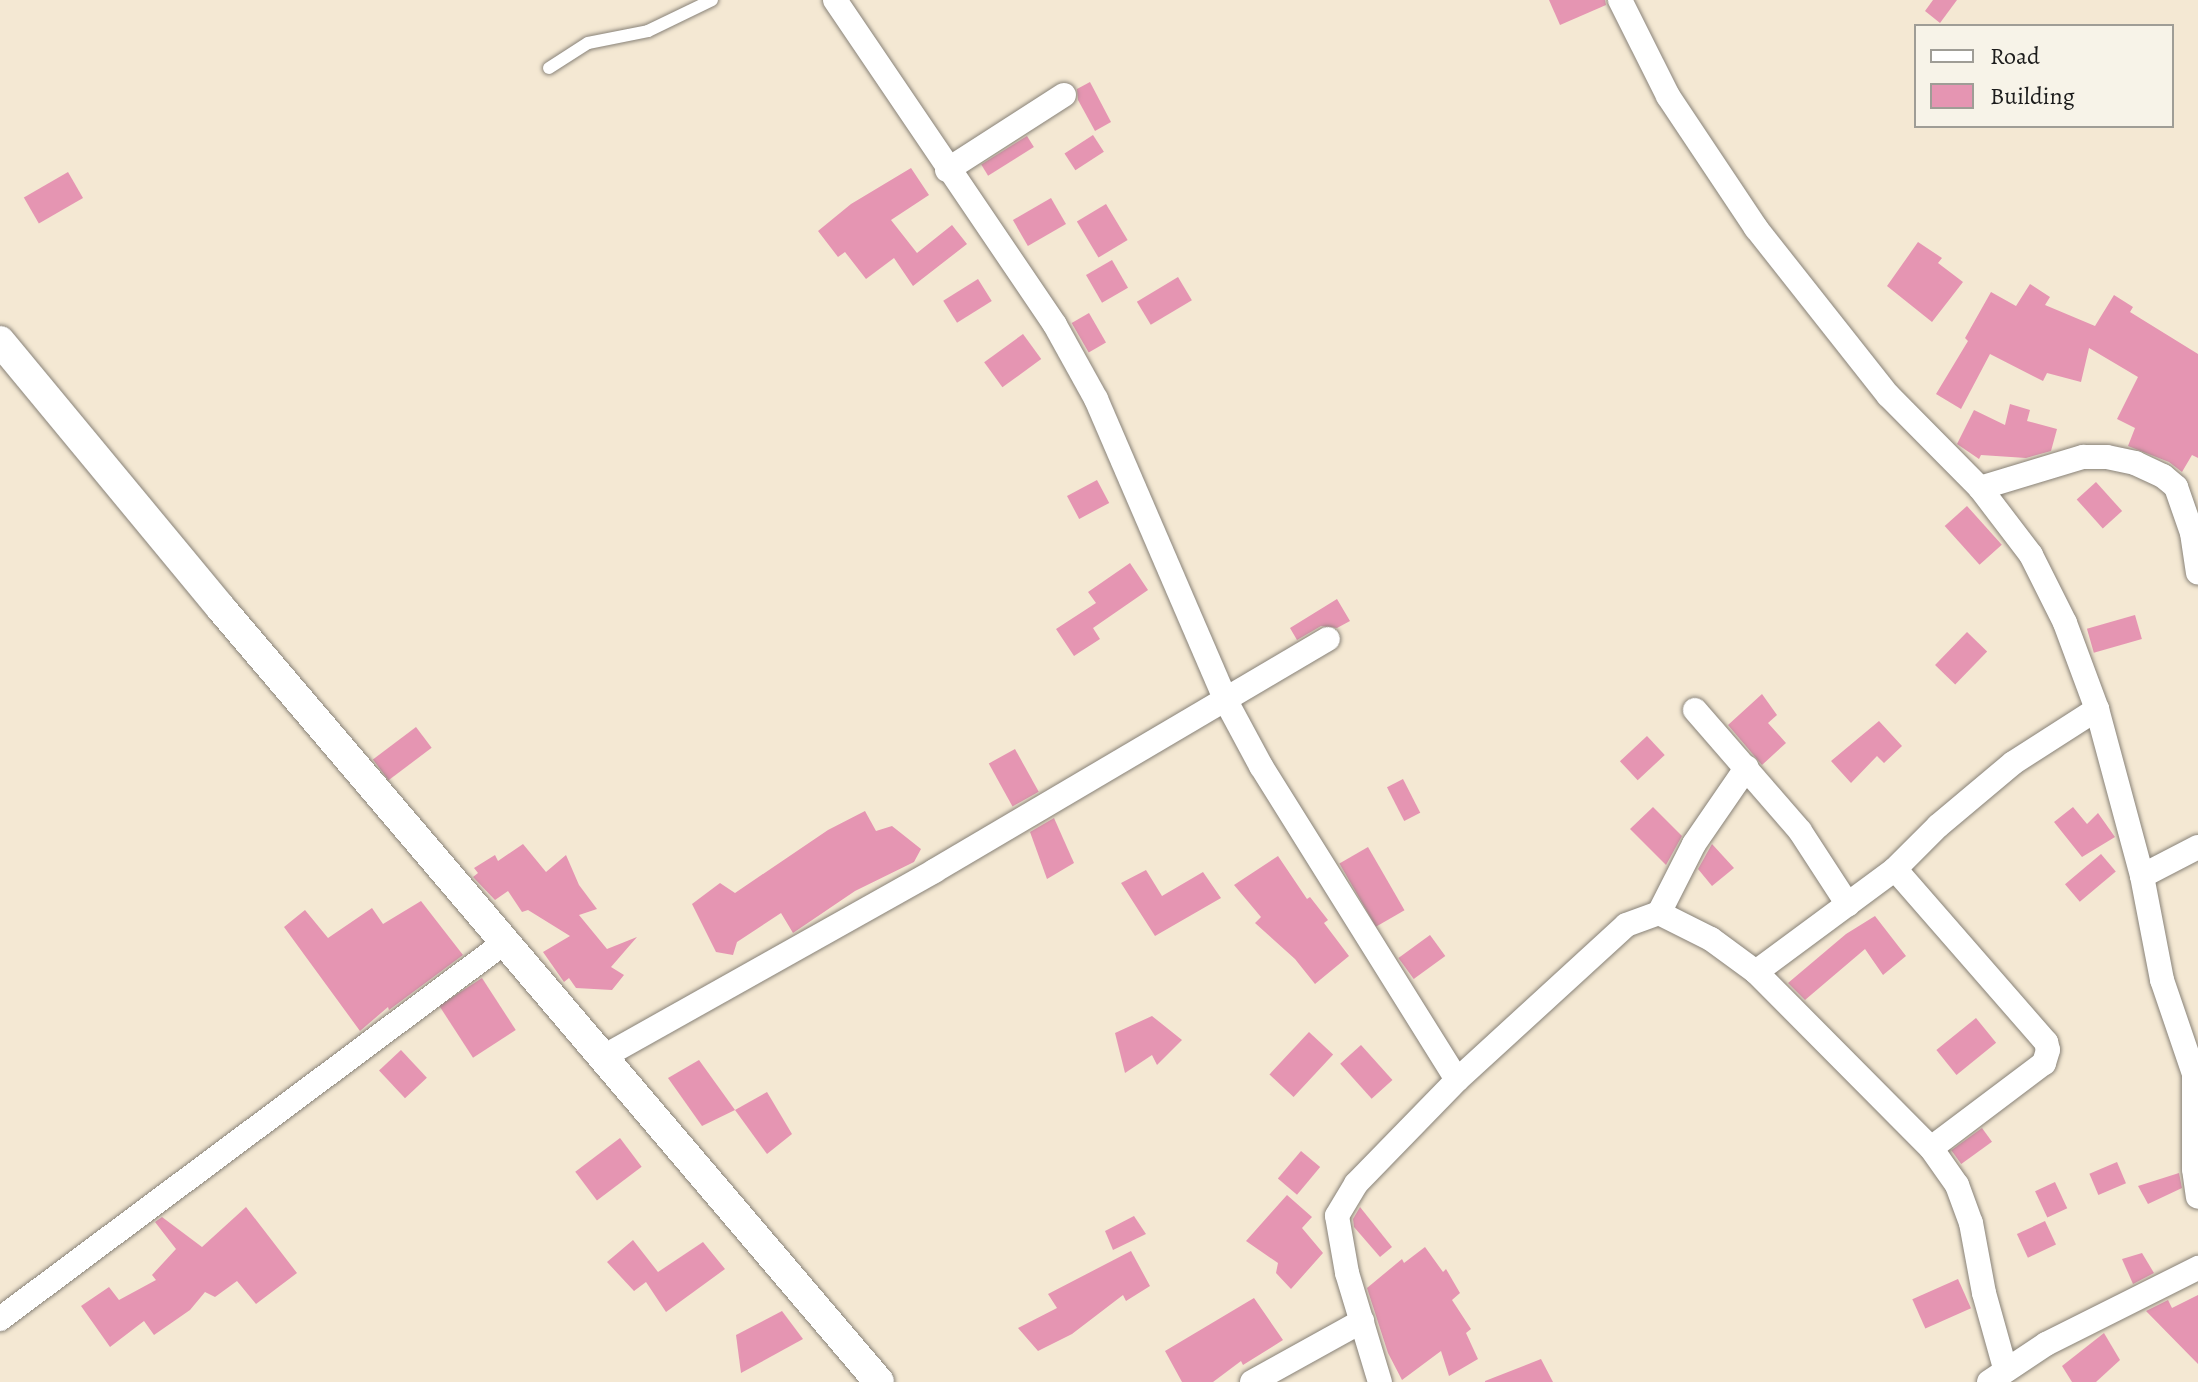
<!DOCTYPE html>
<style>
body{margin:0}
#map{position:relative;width:2198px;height:1382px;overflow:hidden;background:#f4e8d3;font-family:Alegreya,serif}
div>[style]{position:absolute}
.building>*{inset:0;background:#e595b2;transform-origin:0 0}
.roads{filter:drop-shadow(0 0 2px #888278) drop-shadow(0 0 2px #888278)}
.service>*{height:12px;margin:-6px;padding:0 6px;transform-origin:6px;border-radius:6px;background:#fff}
.minor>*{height:24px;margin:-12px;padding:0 12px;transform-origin:12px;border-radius:12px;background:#fff}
.tertiary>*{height:30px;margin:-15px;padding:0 15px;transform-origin:15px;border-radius:15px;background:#fff}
span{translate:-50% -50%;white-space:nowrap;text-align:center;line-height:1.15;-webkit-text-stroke:8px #f7f3e8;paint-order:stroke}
.legend{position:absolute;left:1914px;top:24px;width:260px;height:104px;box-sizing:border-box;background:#f7f3e8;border:2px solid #9f9d96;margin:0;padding:10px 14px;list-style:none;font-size:24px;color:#1c1c1c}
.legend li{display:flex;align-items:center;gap:16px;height:40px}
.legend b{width:40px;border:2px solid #9f9d96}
</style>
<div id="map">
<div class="building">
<div style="clip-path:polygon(1549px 0,1605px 0,1606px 5px,1560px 25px)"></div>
<div style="clip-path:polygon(1933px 0,1957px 0,1940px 23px,1925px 11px)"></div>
<div style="clip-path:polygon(1090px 82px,1111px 122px,1095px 131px,1078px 100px,1077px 89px)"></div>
<div style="left:1093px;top:135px;width:20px;height:34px;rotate:57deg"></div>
<div style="left:1027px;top:136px;width:13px;height:54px;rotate:58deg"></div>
<div style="clip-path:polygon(911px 168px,929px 195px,891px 220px,917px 253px,952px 225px,967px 244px,913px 286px,894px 258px,866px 279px,845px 252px,838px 257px,818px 231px,851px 204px)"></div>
<div style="left:68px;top:172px;width:30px;height:51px;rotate:60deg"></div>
<div style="left:1051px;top:198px;width:30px;height:44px;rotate:60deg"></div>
<div style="left:1106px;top:204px;width:42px;height:34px;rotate:59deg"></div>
<div style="clip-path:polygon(1918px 242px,1942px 258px,1938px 263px,1963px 282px,1932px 322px,1887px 286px)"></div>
<div style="left:1112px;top:260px;width:32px;height:30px;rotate:60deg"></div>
<div style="left:1178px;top:277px;width:27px;height:48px;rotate:59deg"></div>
<div style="left:978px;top:279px;width:26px;height:41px;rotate:58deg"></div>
<div style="clip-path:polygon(2030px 284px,2050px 297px,2045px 305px,2095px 326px,2114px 295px,2133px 307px,2130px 312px,2198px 354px,2198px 458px,2192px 455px,2182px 472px,2169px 462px,2128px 446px,2135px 428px,2117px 419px,2138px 377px,2089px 348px,2081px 382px,2047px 373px,2043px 381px,1990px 354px,1961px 409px,1936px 394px,1968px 341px,1965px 338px,1991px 292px,2016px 306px)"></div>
<div style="left:1089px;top:313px;width:34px;height:20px;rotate:60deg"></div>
<div style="left:1023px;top:334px;width:31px;height:48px;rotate:54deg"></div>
<div style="clip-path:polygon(2010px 404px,2030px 410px,2027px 421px,2057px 429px,2051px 451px,2026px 458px,1981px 455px,1979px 459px,1957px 444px,1974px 410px,2005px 425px)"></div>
<div style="left:1097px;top:480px;width:26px;height:34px;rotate:62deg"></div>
<div style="left:2096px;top:482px;width:39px;height:26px;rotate:48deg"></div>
<div style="left:1967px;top:506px;width:52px;height:30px;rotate:48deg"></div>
<div style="clip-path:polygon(1130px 563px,1148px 590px,1093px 628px,1100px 639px,1074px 656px,1056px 629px,1096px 603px,1088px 592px)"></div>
<div style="clip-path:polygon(1337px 599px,1350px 621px,1337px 628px,1321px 626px,1297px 640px,1290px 628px)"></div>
<div style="left:2135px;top:615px;width:25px;height:50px;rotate:74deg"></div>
<div style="left:1967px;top:632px;width:28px;height:46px;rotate:44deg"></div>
<div style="clip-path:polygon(1762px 694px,1777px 715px,1768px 723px,1786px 743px,1762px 765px,1728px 725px)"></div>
<div style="clip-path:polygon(1879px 721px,1902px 746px,1884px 763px,1877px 756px,1851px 783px,1831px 761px)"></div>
<div style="left:416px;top:727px;width:26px;height:54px;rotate:53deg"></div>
<div style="left:1647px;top:736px;width:26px;height:37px;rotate:47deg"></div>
<div style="left:1015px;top:749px;width:49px;height:30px;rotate:61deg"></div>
<div style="left:1403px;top:779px;width:38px;height:18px;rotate:63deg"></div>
<div style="clip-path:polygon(1653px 807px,1682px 836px,1666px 865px,1630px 829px)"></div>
<div style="clip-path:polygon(2073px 807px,2087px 824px,2098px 813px,2115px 837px,2082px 857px,2054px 822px)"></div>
<div style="clip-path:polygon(865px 811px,876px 831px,892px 826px,921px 849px,914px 862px,855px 891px,793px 933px,781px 913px,737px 942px,733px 955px,716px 952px,692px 904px,720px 883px,735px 893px,828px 830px)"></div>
<div style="clip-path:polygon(1054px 818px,1074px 863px,1047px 879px,1030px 832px)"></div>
<div style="clip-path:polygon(523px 844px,546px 872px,566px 855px,579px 885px,597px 909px,579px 915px,607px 949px,637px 937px,611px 967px,624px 975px,612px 990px,576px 988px,569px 978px,564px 982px,543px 952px,570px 936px,528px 910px,522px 912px,508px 891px,495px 900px,473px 877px,478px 873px,474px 868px,495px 855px,498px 861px)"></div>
<div style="clip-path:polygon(1712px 844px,1734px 868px,1712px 886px,1698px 869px)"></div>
<div style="left:1368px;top:847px;width:73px;height:33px;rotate:60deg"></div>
<div style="left:2101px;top:854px;width:23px;height:47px;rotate:50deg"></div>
<div style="clip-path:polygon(1278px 856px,1307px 899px,1310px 897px,1328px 920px,1324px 923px,1349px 956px,1315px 984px,1295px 959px,1255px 923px,1261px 917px,1234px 885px)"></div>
<div style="clip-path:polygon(1146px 870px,1162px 896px,1203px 872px,1221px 898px,1155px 936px,1121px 883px)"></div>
<div style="clip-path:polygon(421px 901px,463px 955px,389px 1010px,388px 1007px,360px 1031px,284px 927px,305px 910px,328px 938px,372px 908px,383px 924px)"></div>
<div style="clip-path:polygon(1875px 916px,1906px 956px,1883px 975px,1865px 949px,1805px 1000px,1788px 983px,1846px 934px)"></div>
<div style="left:1430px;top:935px;width:26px;height:39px;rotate:54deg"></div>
<div style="left:482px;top:978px;width:62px;height:51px;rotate:57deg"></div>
<div style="clip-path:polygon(1152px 1016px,1182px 1040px,1157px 1065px,1152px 1055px,1125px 1073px,1115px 1033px)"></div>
<div style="left:1976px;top:1018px;width:32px;height:51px;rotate:51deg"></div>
<div style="left:1309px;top:1032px;width:33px;height:58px;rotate:43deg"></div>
<div style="left:1361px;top:1045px;width:47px;height:28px;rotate:48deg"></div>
<div style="left:401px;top:1050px;width:38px;height:30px;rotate:47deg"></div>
<div style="clip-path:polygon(699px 1060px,735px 1110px,702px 1126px,668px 1078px)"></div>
<div style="clip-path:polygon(767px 1092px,792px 1134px,767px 1154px,735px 1110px)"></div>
<div style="left:1982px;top:1128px;width:17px;height:38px;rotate:54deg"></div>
<div style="left:620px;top:1138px;width:36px;height:56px;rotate:53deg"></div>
<div style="left:1301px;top:1151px;width:25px;height:36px;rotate:40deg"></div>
<div style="left:2117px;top:1162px;width:23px;height:30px;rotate:67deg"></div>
<div style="clip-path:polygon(2179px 1173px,2182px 1188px,2148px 1204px,2138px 1186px)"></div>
<div style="left:2055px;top:1182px;width:29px;height:22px;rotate:65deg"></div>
<div style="clip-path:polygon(1287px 1195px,1312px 1217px,1302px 1228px,1323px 1253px,1291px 1289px,1276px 1273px,1278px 1263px,1246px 1241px)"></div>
<div style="clip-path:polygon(246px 1207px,297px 1273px,256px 1304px,237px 1281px,215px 1297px,205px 1292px,190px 1310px,154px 1335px,144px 1321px,110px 1347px,81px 1306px,109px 1287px,119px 1300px,156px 1280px,152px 1275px,176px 1249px,155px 1222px,162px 1217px,202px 1247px)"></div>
<div style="clip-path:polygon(1360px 1207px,1392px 1247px,1380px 1257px,1354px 1227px,1353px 1219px)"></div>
<div style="clip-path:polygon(1134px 1216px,1146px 1234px,1113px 1250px,1105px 1231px)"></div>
<div style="left:2045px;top:1221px;width:26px;height:31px;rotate:65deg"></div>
<div style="clip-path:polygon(633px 1240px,658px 1272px,703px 1242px,725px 1269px,666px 1312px,646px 1282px,634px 1291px,607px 1262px)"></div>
<div style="clip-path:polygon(1425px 1247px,1443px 1272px,1446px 1269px,1460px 1293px,1452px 1300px,1471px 1329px,1466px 1333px,1478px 1359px,1449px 1376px,1441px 1351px,1402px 1380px,1388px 1353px,1367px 1288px,1402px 1259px,1404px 1263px)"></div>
<div style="clip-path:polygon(1131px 1251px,1150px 1286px,1126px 1301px,1123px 1295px,1072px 1334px,1038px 1351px,1018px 1328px,1057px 1308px,1048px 1294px)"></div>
<div style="clip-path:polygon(2142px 1253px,2154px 1273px,2133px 1284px,2122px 1259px)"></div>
<div style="left:1958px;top:1279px;width:32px;height:50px;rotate:66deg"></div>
<div style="clip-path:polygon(2198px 1295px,2198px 1364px,2146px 1311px,2168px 1300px,2172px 1308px)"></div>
<div style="clip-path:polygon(1254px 1298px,1283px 1340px,1243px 1365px,1241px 1361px,1213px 1382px,1182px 1382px,1165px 1351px)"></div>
<div style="clip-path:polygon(782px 1311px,803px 1339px,741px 1373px,736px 1335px)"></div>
<div style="clip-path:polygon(2104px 1333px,2120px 1360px,2096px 1382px,2072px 1382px,2062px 1366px)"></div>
<div style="clip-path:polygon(1541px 1359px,1553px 1382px,1485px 1382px,1485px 1381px)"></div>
</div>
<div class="roads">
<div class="service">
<div style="left:549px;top:68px;width:46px;rotate:-32.7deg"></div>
<div style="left:588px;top:43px;width:61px;rotate:-11.3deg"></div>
<div style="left:648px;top:31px;width:71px;rotate:-25.8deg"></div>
</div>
<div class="minor">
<div style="left:835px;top:0;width:392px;rotate:55.9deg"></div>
<div style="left:1055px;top:325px;width:85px;rotate:61deg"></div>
<div style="left:1096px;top:399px;width:329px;rotate:66.7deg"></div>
<div style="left:1226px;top:701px;width:74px;rotate:61.7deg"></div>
<div style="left:1261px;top:766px;width:370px;rotate:58deg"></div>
<div style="left:1457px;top:1080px;width:145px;rotate:134.2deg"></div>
<div style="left:1356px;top:1184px;width:37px;rotate:121deg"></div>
<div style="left:1337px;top:1216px;width:58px;rotate:80deg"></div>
<div style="left:1347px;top:1273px;width:114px;rotate:73.2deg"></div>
<div style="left:1620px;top:0;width:107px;rotate:63.4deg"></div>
<div style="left:1668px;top:96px;width:159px;rotate:56.3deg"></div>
<div style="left:1756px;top:228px;width:213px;rotate:51.7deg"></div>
<div style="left:1888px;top:395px;width:131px;rotate:45.3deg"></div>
<div style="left:1980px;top:488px;width:84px;rotate:52.7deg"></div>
<div style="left:2031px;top:555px;width:76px;rotate:63.4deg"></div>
<div style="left:2065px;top:623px;width:92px;rotate:69.6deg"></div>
<div style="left:2097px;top:709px;width:173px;rotate:74.9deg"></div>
<div style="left:2142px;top:876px;width:106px;rotate:79.1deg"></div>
<div style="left:2162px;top:980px;width:99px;rotate:71.2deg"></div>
<div style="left:2194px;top:1074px;width:95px;rotate:90deg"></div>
<div style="left:2194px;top:1169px;width:28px;rotate:82deg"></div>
<div style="left:947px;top:170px;width:139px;rotate:-32.7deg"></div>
<div style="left:1980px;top:488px;width:108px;rotate:-16.8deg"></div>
<div style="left:2083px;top:457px;width:24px"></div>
<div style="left:2107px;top:457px;width:29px;rotate:12deg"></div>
<div style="left:2135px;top:463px;width:31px;rotate:25deg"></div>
<div style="left:2163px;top:476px;width:17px;rotate:40deg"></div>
<div style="left:2176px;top:487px;width:49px;rotate:70.8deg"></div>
<div style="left:2192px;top:533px;width:40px;rotate:81.5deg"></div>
<div style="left:1695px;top:710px;width:160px;rotate:49deg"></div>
<div style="left:1800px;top:831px;width:88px;rotate:57deg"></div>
<div style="left:1895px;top:869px;width:230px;rotate:48.9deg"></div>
<div style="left:2046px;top:1042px;width:8px;rotate:76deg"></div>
<div style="left:2048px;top:1050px;width:14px;rotate:107deg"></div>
<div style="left:2044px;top:1063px;width:141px;rotate:143deg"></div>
<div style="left:2142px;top:876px;width:63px;rotate:-27.4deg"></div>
<div style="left:1659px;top:913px;width:77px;rotate:-63.1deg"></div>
<div style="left:1694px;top:844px;width:93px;rotate:-55.5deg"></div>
<div style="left:1756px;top:972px;width:173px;rotate:-36.5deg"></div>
<div style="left:1895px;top:869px;width:61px;rotate:-45deg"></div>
<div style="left:1938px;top:826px;width:98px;rotate:-40deg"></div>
<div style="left:2013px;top:763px;width:100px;rotate:-32.7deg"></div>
<div style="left:603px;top:1057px;width:380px;rotate:-29.3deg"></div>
<div style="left:934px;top:871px;width:457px;rotate:-30.5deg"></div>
<div style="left:1457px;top:1080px;width:229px;rotate:-42.5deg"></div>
<div style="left:1626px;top:925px;width:35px;rotate:-20deg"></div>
<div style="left:1659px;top:913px;width:58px;rotate:26.6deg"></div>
<div style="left:1711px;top:939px;width:56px;rotate:36.3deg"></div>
<div style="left:1756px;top:972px;width:248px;rotate:45.2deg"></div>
<div style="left:1931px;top:1148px;width:45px;rotate:54.9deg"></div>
<div style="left:1957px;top:1185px;width:40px;rotate:69.8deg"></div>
<div style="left:1971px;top:1223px;width:71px;rotate:79.5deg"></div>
<div style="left:1984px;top:1293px;width:78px;rotate:74.4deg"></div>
<div style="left:0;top:1319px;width:630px;rotate:-36.74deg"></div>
<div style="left:1252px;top:1382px;width:126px;rotate:-29deg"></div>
<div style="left:1989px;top:1382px;width:69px;rotate:-33.7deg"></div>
<div style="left:2046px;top:1344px;width:170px;rotate:-26.6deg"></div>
</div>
<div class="tertiary">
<div style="left:0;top:341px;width:345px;rotate:50.4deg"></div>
<div style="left:220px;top:607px;width:1017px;rotate:49.62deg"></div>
</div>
</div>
<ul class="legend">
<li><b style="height:10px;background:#fff"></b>Road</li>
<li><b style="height:22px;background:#e595b2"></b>Building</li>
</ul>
</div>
